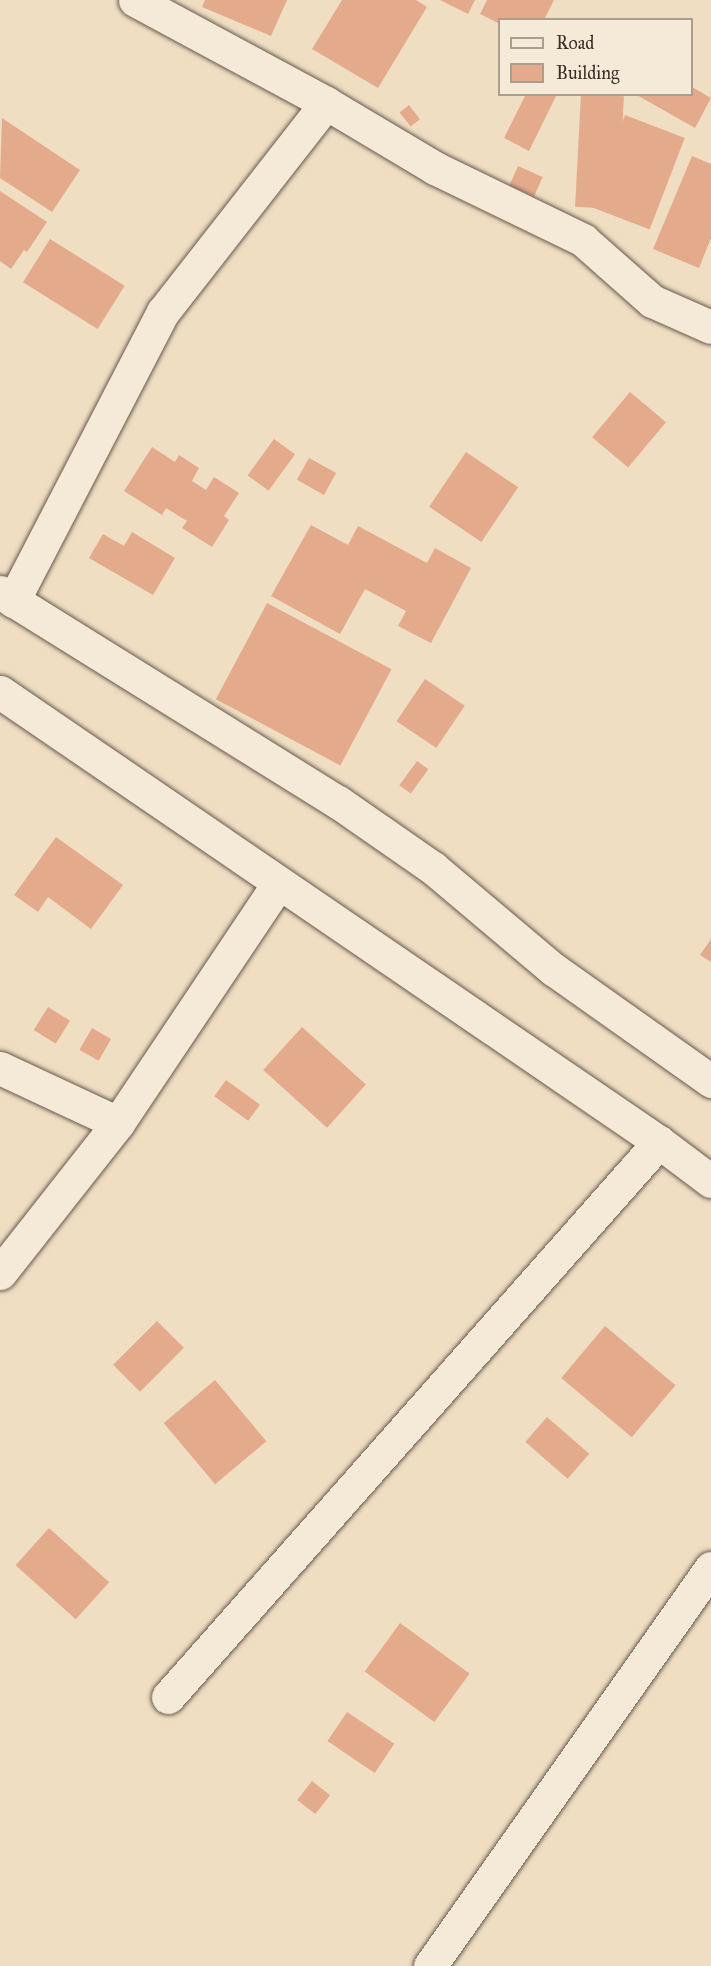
<!DOCTYPE html>
<style>
body{margin:0}
#map{position:relative;width:711px;height:1966px;overflow:hidden;background:#f0dec3;font-family:"IM FELL Great Primer",serif}
div>[style]{position:absolute}
.building>*{inset:0;background:#e3ab8b;transform-origin:0 0}
.roads{filter:drop-shadow(0 0 2px #67594d) drop-shadow(0 0 2px #67594d)}
.street>*{height:33px;margin:-16.5px;padding:0 16.5px;transform-origin:16.5px;border-radius:16.5px;background:#f5ead8}
span{translate:-50% -50%;white-space:nowrap;text-align:center;line-height:1.15;-webkit-text-stroke:4.5px #f5ead8;paint-order:stroke}
.legend{position:absolute;left:498px;top:18px;width:195px;height:78px;box-sizing:border-box;background:#f5ead8;border:2px solid #aa9e91;margin:0;padding:8px 10px;list-style:none;font-size:18px;color:#392d26}
.legend li{display:flex;align-items:center;gap:12px;height:30px}
.legend b{width:30px;border:2px solid #aa9e91}
</style>
<div id="map">
<div class="building">
<div style="clip-path:polygon(205px 0,287px 0,271px 36px,202px 7px)"></div>
<div style="clip-path:polygon(342px 0,416px 0,427px 7px,378px 88px,312px 49px)"></div>
<div style="clip-path:polygon(440px 0,475px 0,468px 14px)"></div>
<div style="clip-path:polygon(487px 0,554px 0,544px 20px,500px 20px,500px 24px,480px 14px)"></div>
<div style="clip-path:polygon(692px 87px,711px 98px,695px 128px,635px 94px,692px 94px)"></div>
<div style="clip-path:polygon(526px 94px,557px 94px,529px 151px,504px 138px)"></div>
<div style="left:581px;top:94px;width:43px;height:113px;rotate:3deg"></div>
<div style="left:409px;top:105px;width:18px;height:12px;rotate:52deg"></div>
<div style="left:625px;top:115px;width:64px;height:98px;rotate:21deg"></div>
<div style="clip-path:polygon(2px 118px,80px 170px,52px 212px,0 178px)"></div>
<div style="clip-path:polygon(692px 156px,711px 164px,711px 238px,699px 268px,653px 249px)"></div>
<div style="left:518px;top:166px;width:27px;height:21px;rotate:24deg"></div>
<div style="clip-path:polygon(0 191px,47px 222px,27px 252px,24px 250px,11px 269px,0 261px)"></div>
<div style="left:50px;top:239px;width:88px;height:51px;rotate:32deg"></div>
<div style="left:630px;top:392px;width:47px;height:59px;rotate:40deg"></div>
<div style="left:274px;top:439px;width:26px;height:45px;rotate:36deg"></div>
<div style="clip-path:polygon(152px 447px,175px 462px,179px 455px,199px 468px,192px 481px,206px 490px,214px 477px,239px 493px,224px 516px,229px 520px,212px 547px,182px 528px,187px 521px,166px 508px,162px 515px,124px 491px)"></div>
<div style="left:466px;top:452px;width:63px;height:66px;rotate:34deg"></div>
<div style="left:309px;top:458px;width:31px;height:25px;rotate:29deg"></div>
<div style="clip-path:polygon(311px 525px,348px 545px,358px 526px,427px 563px,435px 548px,471px 568px,431px 643px,398px 626px,406px 611px,365px 589px,340px 634px,271px 596px)"></div>
<div style="clip-path:polygon(132px 532px,175px 558px,153px 595px,89px 558px,103px 534px,124px 546px)"></div>
<div style="left:267px;top:603px;width:141px;height:109px;rotate:28deg"></div>
<div style="left:425px;top:679px;width:48px;height:51px;rotate:34deg"></div>
<div style="left:417px;top:761px;width:14px;height:30px;rotate:36deg"></div>
<div style="clip-path:polygon(56px 837px,123px 885px,91px 929px,48px 897px,38px 912px,14px 895px)"></div>
<div style="clip-path:polygon(711px 939px,711px 962px,700px 955px)"></div>
<div style="left:48px;top:1007px;width:26px;height:27px;rotate:32deg"></div>
<div style="left:302px;top:1027px;width:86px;height:58px;rotate:42deg"></div>
<div style="left:92px;top:1028px;width:22px;height:25px;rotate:30deg"></div>
<div style="left:226px;top:1080px;width:42px;height:20px;rotate:36deg"></div>
<div style="left:157px;top:1321px;width:38px;height:62px;rotate:45deg"></div>
<div style="left:605px;top:1326px;width:92px;height:68px;rotate:40deg"></div>
<div style="left:215px;top:1380px;width:80px;height:67px;rotate:50deg"></div>
<div style="left:547px;top:1417px;width:56px;height:33px;rotate:41deg"></div>
<div style="left:49px;top:1528px;width:81px;height:50px;rotate:42deg"></div>
<div style="left:400px;top:1623px;width:86px;height:60px;rotate:36deg"></div>
<div style="left:347px;top:1712px;width:57px;height:35px;rotate:34deg"></div>
<div style="left:312px;top:1781px;width:23px;height:24px;rotate:38deg"></div>
</div>
<div class="roads">
<div class="street">
<div style="left:135px;top:0;width:217px;rotate:28.3deg"></div>
<div style="left:326px;top:103px;width:127px;rotate:30.8deg"></div>
<div style="left:435px;top:168px;width:165px;rotate:25.9deg"></div>
<div style="left:583px;top:240px;width:92px;rotate:41.5deg"></div>
<div style="left:652px;top:301px;width:64px;rotate:23.8deg"></div>
<div style="left:0;top:592px;width:398px;rotate:31.9deg"></div>
<div style="left:338px;top:802px;width:116px;rotate:34.8deg"></div>
<div style="left:433px;top:868px;width:157px;rotate:40.1deg"></div>
<div style="left:553px;top:969px;width:194px;rotate:35.3deg"></div>
<div style="left:13px;top:601px;width:326px;rotate:-62.6deg"></div>
<div style="left:163px;top:312px;width:265px;rotate:-52deg"></div>
<div style="left:0;top:692px;width:798px;rotate:34.33deg"></div>
<div style="left:659px;top:1142px;width:65px;rotate:36.9deg"></div>
<div style="left:0;top:1068px;width:130px;rotate:25deg"></div>
<div style="left:0;top:1273px;width:191px;rotate:-51.8deg"></div>
<div style="left:118px;top:1123px;width:288px;rotate:-56.2deg"></div>
<div style="left:168px;top:1697px;width:741px;rotate:-48.5deg"></div>
<div style="left:430px;top:1966px;width:487px;rotate:-54.8deg"></div>
</div>
</div>
<ul class="legend">
<li><b style="height:8px;background:#f5ead8"></b>Road</li>
<li><b style="height:16px;background:#e3ab8b"></b>Building</li>
</ul>
</div>
